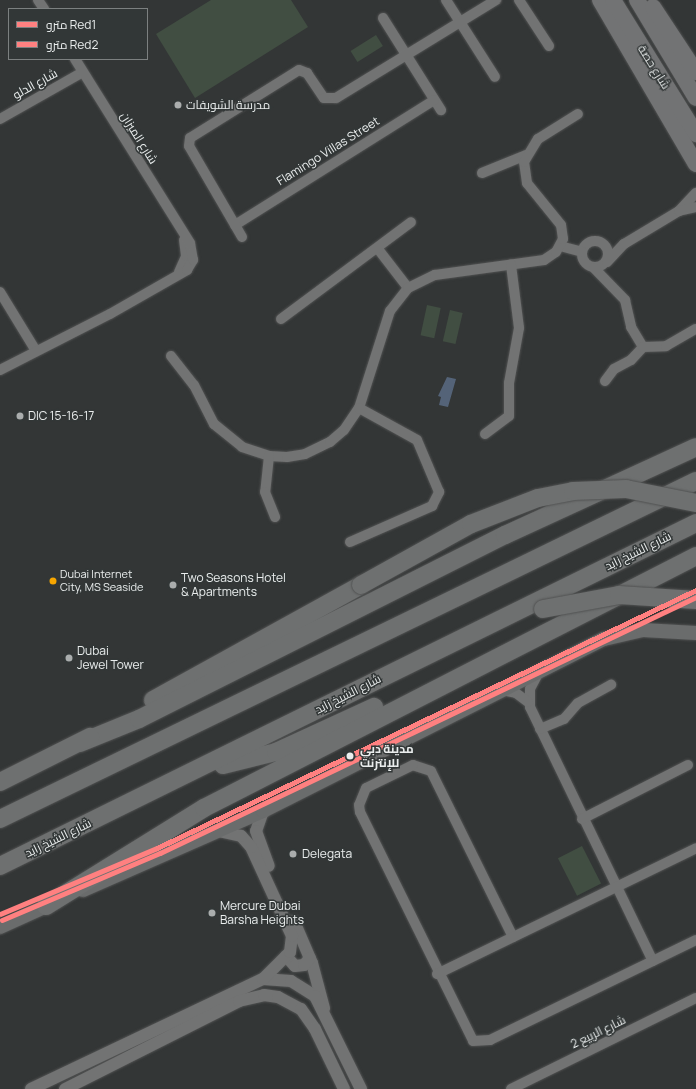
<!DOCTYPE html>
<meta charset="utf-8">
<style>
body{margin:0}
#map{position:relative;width:696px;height:1089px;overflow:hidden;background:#333636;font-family:Manrope,Cairo,sans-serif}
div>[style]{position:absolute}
.green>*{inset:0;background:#414e42;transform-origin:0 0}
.water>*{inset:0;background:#546378}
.roads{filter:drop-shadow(0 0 1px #515252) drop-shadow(0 0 1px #515252)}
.minor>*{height:10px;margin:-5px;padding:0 5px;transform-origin:5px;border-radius:5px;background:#727373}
.minor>.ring{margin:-5px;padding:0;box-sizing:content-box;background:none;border:10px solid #727373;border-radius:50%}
.tertiary>*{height:12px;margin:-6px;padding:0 6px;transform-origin:6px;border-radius:6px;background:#727373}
.secondary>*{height:14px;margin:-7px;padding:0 7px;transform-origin:7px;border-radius:7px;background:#6a6c6c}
.primary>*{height:16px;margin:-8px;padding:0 8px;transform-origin:8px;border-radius:8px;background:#727374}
.motorway>*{height:18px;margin:-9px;padding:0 9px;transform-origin:9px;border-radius:9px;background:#6e7070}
.bridges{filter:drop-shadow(0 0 1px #515252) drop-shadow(0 0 1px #515252)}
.motorway-bridge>*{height:18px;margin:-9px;padding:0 9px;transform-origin:9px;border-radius:9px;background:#6e7070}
.metro-1>*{height:5px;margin:-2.5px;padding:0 2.5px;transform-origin:2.5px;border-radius:2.5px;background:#ff8080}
.metro-2>*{height:5px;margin:-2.5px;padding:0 2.5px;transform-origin:2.5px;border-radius:2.5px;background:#ff8080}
.dots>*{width:11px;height:11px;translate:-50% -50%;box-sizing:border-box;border:2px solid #323737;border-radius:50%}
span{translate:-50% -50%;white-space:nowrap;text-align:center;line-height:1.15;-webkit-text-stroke:3px #323737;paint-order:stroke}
.bus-label{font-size:11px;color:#eaeded}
.left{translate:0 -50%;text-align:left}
.street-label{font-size:12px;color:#eaeded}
.poi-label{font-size:12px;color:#eaeded}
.stop-label{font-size:12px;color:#eaeded;font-weight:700}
.legend{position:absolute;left:8px;top:8px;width:140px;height:52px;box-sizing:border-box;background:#323737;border:1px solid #7c8080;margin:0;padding:5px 7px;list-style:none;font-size:12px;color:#eaeded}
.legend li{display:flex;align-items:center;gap:8px;height:20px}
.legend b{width:20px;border:1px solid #7c8080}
</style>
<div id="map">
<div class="green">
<div style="clip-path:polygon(211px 0,291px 0,308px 27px,195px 98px,156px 34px)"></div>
<div style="left:376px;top:35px;width:13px;height:30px;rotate:58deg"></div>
<div style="left:427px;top:305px;width:14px;height:31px;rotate:12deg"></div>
<div style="left:450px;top:310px;width:13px;height:32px;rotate:13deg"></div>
<div style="left:582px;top:846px;width:42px;height:27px;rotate:63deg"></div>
</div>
<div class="water">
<div style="clip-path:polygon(447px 377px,456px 379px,448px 407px,439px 405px,441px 397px,438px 396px)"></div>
</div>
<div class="roads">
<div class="minor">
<div style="left:38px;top:0;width:11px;rotate:56deg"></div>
<div style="left:446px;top:0;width:91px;rotate:57.5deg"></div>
<div style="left:519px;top:0;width:55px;rotate:56.9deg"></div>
<div style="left:383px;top:18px;width:109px;rotate:57.8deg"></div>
<div style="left:0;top:119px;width:95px;rotate:-29.5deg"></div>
<div style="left:482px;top:173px;width:48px;rotate:-22.2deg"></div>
<div style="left:679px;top:211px;width:25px;rotate:-47deg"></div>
<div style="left:235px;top:225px;width:235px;rotate:-32.1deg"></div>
<div style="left:242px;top:237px;width:105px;rotate:-120.2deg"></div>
<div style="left:189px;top:146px;width:8px;rotate:-83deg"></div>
<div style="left:190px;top:138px;width:128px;rotate:-32deg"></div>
<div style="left:299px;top:70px;width:9px;rotate:21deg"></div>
<div style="left:307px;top:73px;width:30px;rotate:56deg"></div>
<div style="left:324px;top:98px;width:12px"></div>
<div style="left:336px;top:98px;width:188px;rotate:-31.5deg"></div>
<div class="ring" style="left:582px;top:241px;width:16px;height:16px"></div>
<div style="left:560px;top:246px;width:23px;rotate:15deg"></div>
<div style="left:378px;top:249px;width:49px;rotate:52.4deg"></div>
<div style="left:607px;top:262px;width:25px;rotate:-47deg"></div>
<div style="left:624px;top:244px;width:64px;rotate:-31deg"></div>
<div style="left:679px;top:211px;width:17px;rotate:-13deg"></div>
<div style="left:594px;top:268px;width:45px;rotate:45.9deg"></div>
<div style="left:625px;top:300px;width:28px;rotate:77deg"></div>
<div style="left:631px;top:327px;width:23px;rotate:59deg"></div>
<div style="left:179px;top:272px;width:17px;rotate:-66deg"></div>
<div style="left:186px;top:256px;width:16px;rotate:-97deg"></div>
<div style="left:0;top:292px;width:69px;rotate:58.6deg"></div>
<div style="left:281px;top:319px;width:162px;rotate:-36.7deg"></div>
<div style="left:171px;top:356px;width:37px;rotate:52deg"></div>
<div style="left:194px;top:385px;width:44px;rotate:62.9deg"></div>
<div style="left:214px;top:424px;width:36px;rotate:39deg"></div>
<div style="left:242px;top:447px;width:28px;rotate:18deg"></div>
<div style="left:269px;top:456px;width:18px;rotate:3deg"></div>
<div style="left:287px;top:457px;width:18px;rotate:-9deg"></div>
<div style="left:305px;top:454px;width:28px;rotate:-26deg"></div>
<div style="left:330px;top:442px;width:18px;rotate:-41deg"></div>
<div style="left:344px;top:430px;width:27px;rotate:-56deg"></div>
<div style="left:359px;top:408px;width:102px;rotate:-72.3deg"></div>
<div style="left:390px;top:311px;width:29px;rotate:-52deg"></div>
<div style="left:408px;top:288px;width:30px;rotate:-26deg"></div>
<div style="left:435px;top:275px;width:110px;rotate:-7.8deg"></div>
<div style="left:544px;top:260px;width:14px;rotate:-34deg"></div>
<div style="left:556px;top:252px;width:15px;rotate:-62deg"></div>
<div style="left:563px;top:239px;width:14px;rotate:-98deg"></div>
<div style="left:561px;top:225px;width:54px;rotate:-129deg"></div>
<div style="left:527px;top:183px;width:21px;rotate:-98deg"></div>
<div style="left:524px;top:162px;width:27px;rotate:-59deg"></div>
<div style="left:538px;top:139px;width:47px;rotate:-32deg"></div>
<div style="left:0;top:370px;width:123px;rotate:-27deg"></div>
<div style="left:110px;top:314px;width:89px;rotate:-29.7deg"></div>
<div style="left:187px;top:270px;width:12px;rotate:-59deg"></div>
<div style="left:193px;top:260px;width:17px;rotate:-100deg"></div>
<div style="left:190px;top:243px;width:217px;rotate:-122deg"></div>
<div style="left:605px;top:381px;width:15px;rotate:-53deg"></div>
<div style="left:614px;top:369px;width:19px;rotate:-28deg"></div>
<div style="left:631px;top:360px;width:18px;rotate:-47deg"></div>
<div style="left:643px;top:347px;width:23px;rotate:-2deg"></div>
<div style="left:666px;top:346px;width:34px;rotate:-30deg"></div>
<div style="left:485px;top:434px;width:30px;rotate:-37deg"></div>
<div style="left:509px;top:416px;width:33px;rotate:-90deg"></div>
<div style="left:509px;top:383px;width:56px;rotate:-79.7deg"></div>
<div style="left:519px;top:328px;width:64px;rotate:-97.2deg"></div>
<div style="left:269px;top:456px;width:36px;rotate:96deg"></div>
<div style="left:265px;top:492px;width:27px;rotate:68deg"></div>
<div style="left:350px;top:542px;width:90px;rotate:-23.7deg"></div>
<div style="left:432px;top:506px;width:16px;rotate:-63deg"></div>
<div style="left:439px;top:492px;width:56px;rotate:-112.9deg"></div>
<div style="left:417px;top:440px;width:66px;rotate:-151.1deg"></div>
<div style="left:539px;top:672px;width:19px;rotate:118deg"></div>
<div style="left:530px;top:689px;width:18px;rotate:90deg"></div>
<div style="left:530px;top:707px;width:282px;rotate:64.2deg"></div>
<div style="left:502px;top:690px;width:14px;rotate:12deg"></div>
<div style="left:516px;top:693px;width:15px;rotate:37deg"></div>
<div style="left:540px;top:729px;width:26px;rotate:-23deg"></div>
<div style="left:564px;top:719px;width:21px;rotate:-49deg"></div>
<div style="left:578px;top:703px;width:38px;rotate:-29deg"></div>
<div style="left:582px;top:819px;width:119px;rotate:-27deg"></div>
<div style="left:513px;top:937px;width:185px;rotate:-116.3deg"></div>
<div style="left:431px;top:771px;width:19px;rotate:-162deg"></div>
<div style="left:413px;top:765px;width:52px;rotate:153.9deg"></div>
<div style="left:366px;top:788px;width:18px;rotate:112deg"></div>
<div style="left:359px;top:805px;width:7px;rotate:82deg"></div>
<div style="left:360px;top:812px;width:255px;rotate:63.7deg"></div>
<div style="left:473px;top:1041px;width:17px;rotate:-3deg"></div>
<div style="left:490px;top:1040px;width:229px;rotate:-25.9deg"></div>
<div style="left:437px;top:974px;width:288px;rotate:-25.9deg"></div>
<div style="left:511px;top:1089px;width:206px;rotate:-26.2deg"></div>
</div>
<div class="tertiary">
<div style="left:263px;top:811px;width:21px;rotate:109deg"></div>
<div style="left:256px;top:831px;width:37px;rotate:70deg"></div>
<div style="left:294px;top:921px;width:46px;rotate:66.8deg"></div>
<div style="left:312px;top:963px;width:47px;rotate:75.1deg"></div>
<div style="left:286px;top:956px;width:13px;rotate:48deg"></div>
<div style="left:295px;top:966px;width:9px;rotate:-6deg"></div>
<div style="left:304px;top:965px;width:9px;rotate:-49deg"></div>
<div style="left:263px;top:979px;width:28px;rotate:4deg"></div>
<div style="left:291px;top:981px;width:28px;rotate:32deg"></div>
<div style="left:315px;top:996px;width:104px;rotate:63.7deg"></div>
<div style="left:31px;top:1089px;width:257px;rotate:-25.4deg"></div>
<div style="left:263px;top:979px;width:38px;rotate:-45deg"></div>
<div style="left:290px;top:952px;width:16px;rotate:-83deg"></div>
<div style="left:292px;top:936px;width:98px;rotate:-114.7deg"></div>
<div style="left:251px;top:847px;width:15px;rotate:-132deg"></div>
<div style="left:241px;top:836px;width:22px;rotate:-167deg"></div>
<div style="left:65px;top:1089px;width:195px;rotate:-26.8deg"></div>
<div style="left:239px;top:1001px;width:26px;rotate:-13deg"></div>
<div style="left:264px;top:995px;width:14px;rotate:8deg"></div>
<div style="left:278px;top:997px;width:26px;rotate:28deg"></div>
<div style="left:301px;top:1009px;width:24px;rotate:55deg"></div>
<div style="left:315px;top:1029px;width:67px;rotate:64.2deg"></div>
</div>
<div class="secondary">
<div style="left:83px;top:890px;width:197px;rotate:-23.7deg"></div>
<div style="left:263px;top:811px;width:382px;rotate:-26.8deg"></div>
<div style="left:604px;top:639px;width:40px;rotate:-13deg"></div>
<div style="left:643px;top:630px;width:53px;rotate:3.2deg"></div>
<div style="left:0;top:927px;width:60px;rotate:-24.4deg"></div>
</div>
<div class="primary">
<div style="left:600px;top:0;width:190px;rotate:59.7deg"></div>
<div style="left:613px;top:0;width:158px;rotate:58.2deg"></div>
<div style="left:637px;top:0;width:114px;rotate:59deg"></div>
<div style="left:653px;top:7px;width:78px;rotate:56.5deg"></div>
</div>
<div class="motorway">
<div style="left:153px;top:700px;width:238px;rotate:-28.9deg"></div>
<div style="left:80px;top:743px;width:64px;rotate:-22.1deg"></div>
<div style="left:139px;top:719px;width:410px;rotate:-26.7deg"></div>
<div style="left:505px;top:535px;width:210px;rotate:-24.7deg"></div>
<div style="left:223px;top:765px;width:55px;rotate:-13.8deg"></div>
<div style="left:276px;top:752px;width:108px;rotate:-24.7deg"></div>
<div style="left:0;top:782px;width:101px;rotate:-26.6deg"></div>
<div style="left:0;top:819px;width:774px;rotate:-25.9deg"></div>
<div style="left:0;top:866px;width:776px;rotate:-26.23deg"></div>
<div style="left:46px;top:906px;width:186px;rotate:-31.8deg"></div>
<div style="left:204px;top:808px;width:553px;rotate:-27.12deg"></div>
</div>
</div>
<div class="bridges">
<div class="motorway-bridge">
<div style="left:361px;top:585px;width:126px;rotate:-29deg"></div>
<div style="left:471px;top:524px;width:72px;rotate:-21.2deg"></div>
<div style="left:538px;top:498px;width:36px;rotate:-11deg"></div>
<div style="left:573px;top:491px;width:53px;rotate:-2.2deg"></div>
<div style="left:626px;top:489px;width:71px;rotate:11.3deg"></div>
<div style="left:543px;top:609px;width:77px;rotate:-10.4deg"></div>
<div style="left:619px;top:595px;width:77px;rotate:3.7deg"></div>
</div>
</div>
<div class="metro-1">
<div style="left:0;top:914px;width:170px;rotate:-22.8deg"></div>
<div style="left:157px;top:848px;width:598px;rotate:-25.58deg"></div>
</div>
<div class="metro-2">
<div style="left:2px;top:920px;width:172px;rotate:-23deg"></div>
<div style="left:160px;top:853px;width:594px;rotate:-25.53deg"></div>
</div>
<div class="dots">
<div style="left:178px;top:105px;background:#aaadad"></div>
<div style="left:20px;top:416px;background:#aaadad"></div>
<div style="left:53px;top:581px;background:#f7a600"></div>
<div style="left:173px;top:585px;background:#aaadad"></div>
<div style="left:69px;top:658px;background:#aaadad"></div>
<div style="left:350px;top:756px;background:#eaeded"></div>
<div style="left:293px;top:854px;background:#aaadad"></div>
<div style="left:212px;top:913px;background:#aaadad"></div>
</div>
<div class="bus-label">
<span class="left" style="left:60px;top:581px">Dubai Internet<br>City, MS Seaside</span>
</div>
<div class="street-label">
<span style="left:654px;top:67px;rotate:58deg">شارع حصة</span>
<span style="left:35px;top:84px;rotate:-29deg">شارع الدلو</span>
<span style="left:139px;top:138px;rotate:58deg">شارع الميزان</span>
<span style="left:328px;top:151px;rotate:-32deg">Flamingo Villas Street</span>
<span style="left:638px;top:551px;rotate:-26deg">شارع الشيخ زايد</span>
<span style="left:348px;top:694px;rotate:-27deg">شارع الشيخ زايد</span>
<span style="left:58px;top:838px;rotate:-26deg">شارع الشيخ زايد</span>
<span style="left:598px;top:1032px;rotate:-26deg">شارع الربيع 2</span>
</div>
<div class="poi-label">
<span class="left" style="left:186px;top:105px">مدرسة الشويفات</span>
<span class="left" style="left:28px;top:416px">DIC 15-16-17</span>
<span class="left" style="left:181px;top:585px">Two Seasons Hotel<br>&amp; Apartments</span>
<span class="left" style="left:77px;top:658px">Dubai<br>Jewel Tower</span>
<span class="left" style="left:302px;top:854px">Delegata</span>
<span class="left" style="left:220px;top:913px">Mercure Dubai<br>Barsha Heights</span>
</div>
<div class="stop-label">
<span class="left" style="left:360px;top:756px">مدينة دبي<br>للإنترنت</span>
</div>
<ul class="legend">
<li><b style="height:5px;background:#ff8080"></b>مترو Red1</li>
<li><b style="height:5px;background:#ff8080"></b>مترو Red2</li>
</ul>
</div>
